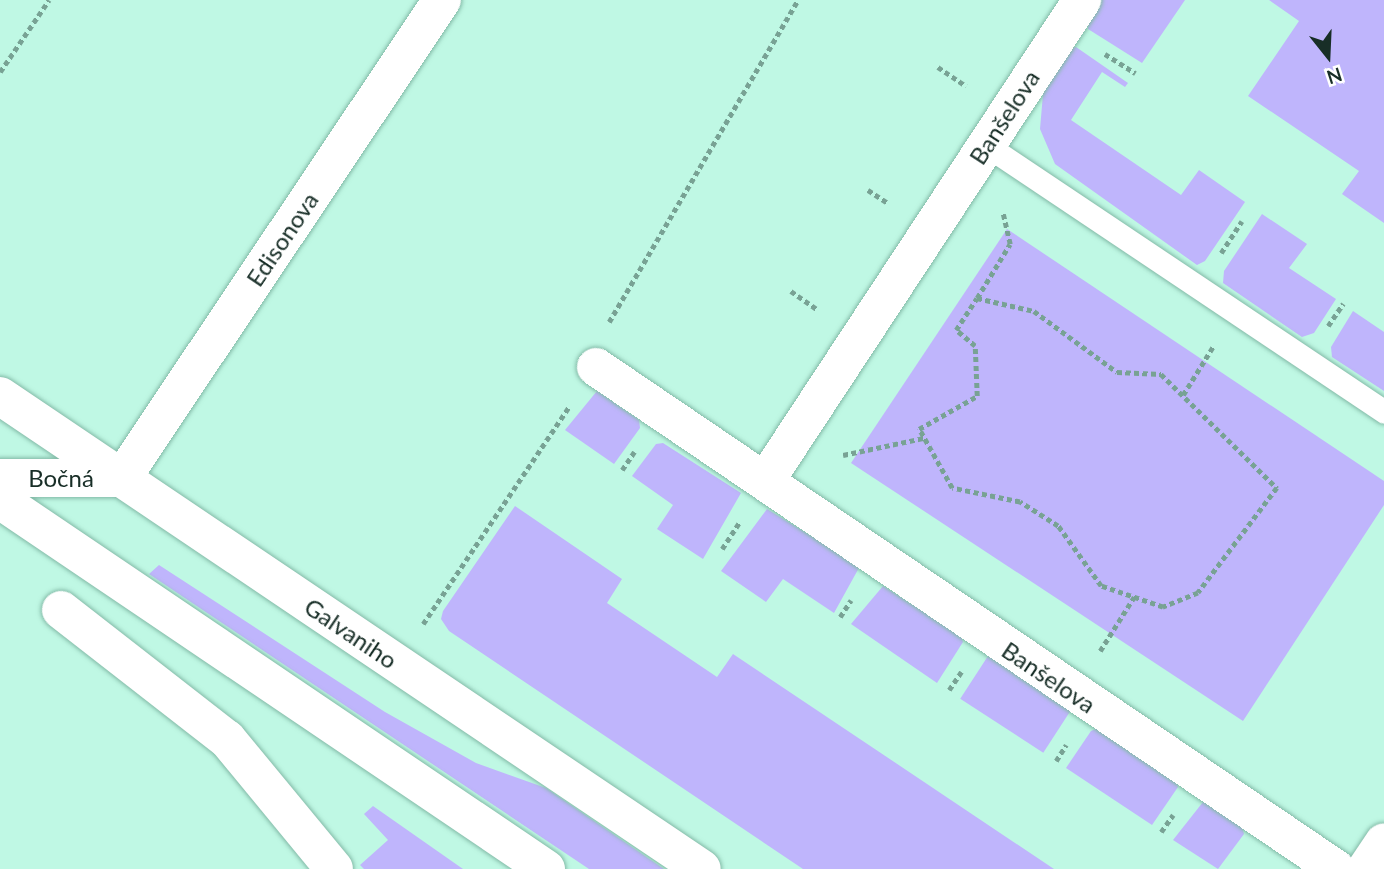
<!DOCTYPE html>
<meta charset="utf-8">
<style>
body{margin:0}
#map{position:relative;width:1384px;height:869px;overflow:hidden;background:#bff8e4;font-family:Lato,sans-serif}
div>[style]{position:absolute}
.green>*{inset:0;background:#bfb5fc;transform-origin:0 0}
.path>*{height:4.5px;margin-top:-2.25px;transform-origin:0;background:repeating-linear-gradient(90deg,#78a294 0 5px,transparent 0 8.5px)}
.roads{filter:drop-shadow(0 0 2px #83baa7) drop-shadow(0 0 2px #83baa7)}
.service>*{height:23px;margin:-11.5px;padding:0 11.5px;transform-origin:11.5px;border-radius:11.5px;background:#fff}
.minor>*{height:38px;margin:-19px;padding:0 19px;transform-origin:19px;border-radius:19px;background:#fff}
.secondary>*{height:38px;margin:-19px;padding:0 19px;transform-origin:19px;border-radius:19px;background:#fff}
span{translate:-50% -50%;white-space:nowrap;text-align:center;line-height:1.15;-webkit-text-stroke:5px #fff;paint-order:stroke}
.street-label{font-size:24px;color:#182e27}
.north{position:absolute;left:1293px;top:21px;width:70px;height:70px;-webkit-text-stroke:5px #fff;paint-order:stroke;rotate:162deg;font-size:19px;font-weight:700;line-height:28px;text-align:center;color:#182e27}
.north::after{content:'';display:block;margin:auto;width:24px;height:32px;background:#182e27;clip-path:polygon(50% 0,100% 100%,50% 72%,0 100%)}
</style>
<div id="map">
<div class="green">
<div style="clip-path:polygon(1101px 0,1185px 0,1142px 63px,1088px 29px,1088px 20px)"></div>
<div style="clip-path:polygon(1269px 0,1384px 0,1384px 223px,1342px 194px,1359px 171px,1248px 96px,1299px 21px)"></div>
<div style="clip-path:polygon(1076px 47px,1128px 83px,1125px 87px,1102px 72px,1071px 120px,1181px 195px,1199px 170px,1245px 202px,1205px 261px,1197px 265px,1055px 164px,1040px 129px,1043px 94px,1069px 49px)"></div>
<div style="clip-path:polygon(1262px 214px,1307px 244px,1289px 268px,1336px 299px,1314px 333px,1302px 337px,1223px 283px,1224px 271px)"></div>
<div style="clip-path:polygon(1007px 229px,1384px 481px,1384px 505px,1243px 721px,851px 463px)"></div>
<div style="clip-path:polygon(1353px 311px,1384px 332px,1384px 391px,1332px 357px,1331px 347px)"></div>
<div style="clip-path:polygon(597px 391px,639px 420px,640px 428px,614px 464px,565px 430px)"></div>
<div style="clip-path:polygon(663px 443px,741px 493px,703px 559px,657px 529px,673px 505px,632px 476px,656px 444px)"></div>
<div style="clip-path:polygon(515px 506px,622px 579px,607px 603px,717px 677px,733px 654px,1054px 869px,803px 869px,449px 631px,441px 619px,443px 611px)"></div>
<div style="clip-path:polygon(767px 509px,860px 566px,834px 613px,783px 579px,766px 602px,721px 571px)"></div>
<div style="clip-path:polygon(159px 565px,385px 712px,476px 763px,546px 788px,664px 869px,589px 869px,149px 574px)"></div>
<div style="clip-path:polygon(883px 586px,961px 636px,963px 642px,937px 683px,851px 624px)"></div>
<div style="left:988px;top:656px;width:99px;height:51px;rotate:33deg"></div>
<div style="clip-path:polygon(1098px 728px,1175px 778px,1178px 787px,1152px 825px,1066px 768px,1091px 731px)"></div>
<div style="clip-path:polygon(1203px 802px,1242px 827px,1244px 834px,1218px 869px,1173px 840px)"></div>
<div style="clip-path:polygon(373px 806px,463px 869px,364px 869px,360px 865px,388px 840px,364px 814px)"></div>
</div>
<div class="path">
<div style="left:1105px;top:54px;width:36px;rotate:32deg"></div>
<div style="left:938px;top:67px;width:34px;rotate:34deg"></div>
<div style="left:0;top:72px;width:87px;rotate:-55.8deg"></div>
<div style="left:868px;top:190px;width:24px;rotate:33deg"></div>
<div style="left:1221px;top:253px;width:38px;rotate:-57deg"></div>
<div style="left:791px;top:291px;width:33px;rotate:35deg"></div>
<div style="left:977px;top:298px;width:58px;rotate:12.8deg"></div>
<div style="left:1034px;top:311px;width:103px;rotate:36.3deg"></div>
<div style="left:1117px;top:372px;width:44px;rotate:2.6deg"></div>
<div style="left:1161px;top:374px;width:163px;rotate:44.5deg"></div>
<div style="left:1277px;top:488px;width:131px;rotate:127deg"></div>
<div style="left:1198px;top:593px;width:38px;rotate:158deg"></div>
<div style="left:1163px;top:607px;width:65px;rotate:-161.3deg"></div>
<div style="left:1101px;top:586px;width:74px;rotate:-125.6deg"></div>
<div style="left:1058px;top:526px;width:45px;rotate:-147.7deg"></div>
<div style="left:1020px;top:502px;width:69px;rotate:-168.4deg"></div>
<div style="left:952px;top:488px;width:68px;rotate:-119.2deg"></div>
<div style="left:919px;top:429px;width:67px;rotate:-29.6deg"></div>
<div style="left:977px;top:396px;width:50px;rotate:-92.3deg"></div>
<div style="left:975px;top:346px;width:25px;rotate:-140deg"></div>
<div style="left:956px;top:330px;width:38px;rotate:-57deg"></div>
<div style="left:977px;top:298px;width:63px;rotate:-58.6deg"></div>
<div style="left:1010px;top:244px;width:32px;rotate:-103deg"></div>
<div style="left:609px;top:322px;width:373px;rotate:-59.6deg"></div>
<div style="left:1328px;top:326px;width:27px;rotate:-56deg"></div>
<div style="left:1183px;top:395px;width:59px;rotate:-58.2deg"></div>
<div style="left:843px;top:455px;width:83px;rotate:-11.9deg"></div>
<div style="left:622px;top:470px;width:22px;rotate:-56deg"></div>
<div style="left:722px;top:549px;width:31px;rotate:-57deg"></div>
<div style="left:840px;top:617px;width:20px;rotate:-57deg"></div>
<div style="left:423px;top:624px;width:262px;rotate:-56.1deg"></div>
<div style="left:1100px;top:651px;width:64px;rotate:-57.8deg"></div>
<div style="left:949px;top:690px;width:22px;rotate:-56deg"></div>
<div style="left:1056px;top:761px;width:19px;rotate:-58deg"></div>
<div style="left:1161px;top:832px;width:21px;rotate:-55deg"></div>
</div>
<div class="roads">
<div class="service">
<div style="left:986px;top:145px;width:479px;rotate:33.8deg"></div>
</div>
<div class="minor">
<div style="left:596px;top:367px;width:894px;rotate:34.15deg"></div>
<div style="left:0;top:478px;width:122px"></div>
<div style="left:122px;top:478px;width:575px;rotate:-56.2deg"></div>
<div style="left:766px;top:480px;width:575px;rotate:-56.64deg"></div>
<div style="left:61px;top:610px;width:210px;rotate:37.9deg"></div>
<div style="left:227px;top:739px;width:168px;rotate:50.5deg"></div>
<div style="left:1366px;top:869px;width:32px;rotate:-56deg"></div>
</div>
<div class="secondary">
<div style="left:0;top:396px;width:846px;rotate:33.97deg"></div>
<div style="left:0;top:500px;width:659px;rotate:34.05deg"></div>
</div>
</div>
<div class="street-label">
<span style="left:1004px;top:117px;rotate:-57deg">Banšelova</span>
<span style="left:282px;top:239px;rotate:-56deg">Edisonova</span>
<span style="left:61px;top:478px">Bočná</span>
<span style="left:351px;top:633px;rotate:34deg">Galvaniho</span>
<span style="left:1049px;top:677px;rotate:34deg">Banšelova</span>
</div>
<div class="north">N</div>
</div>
